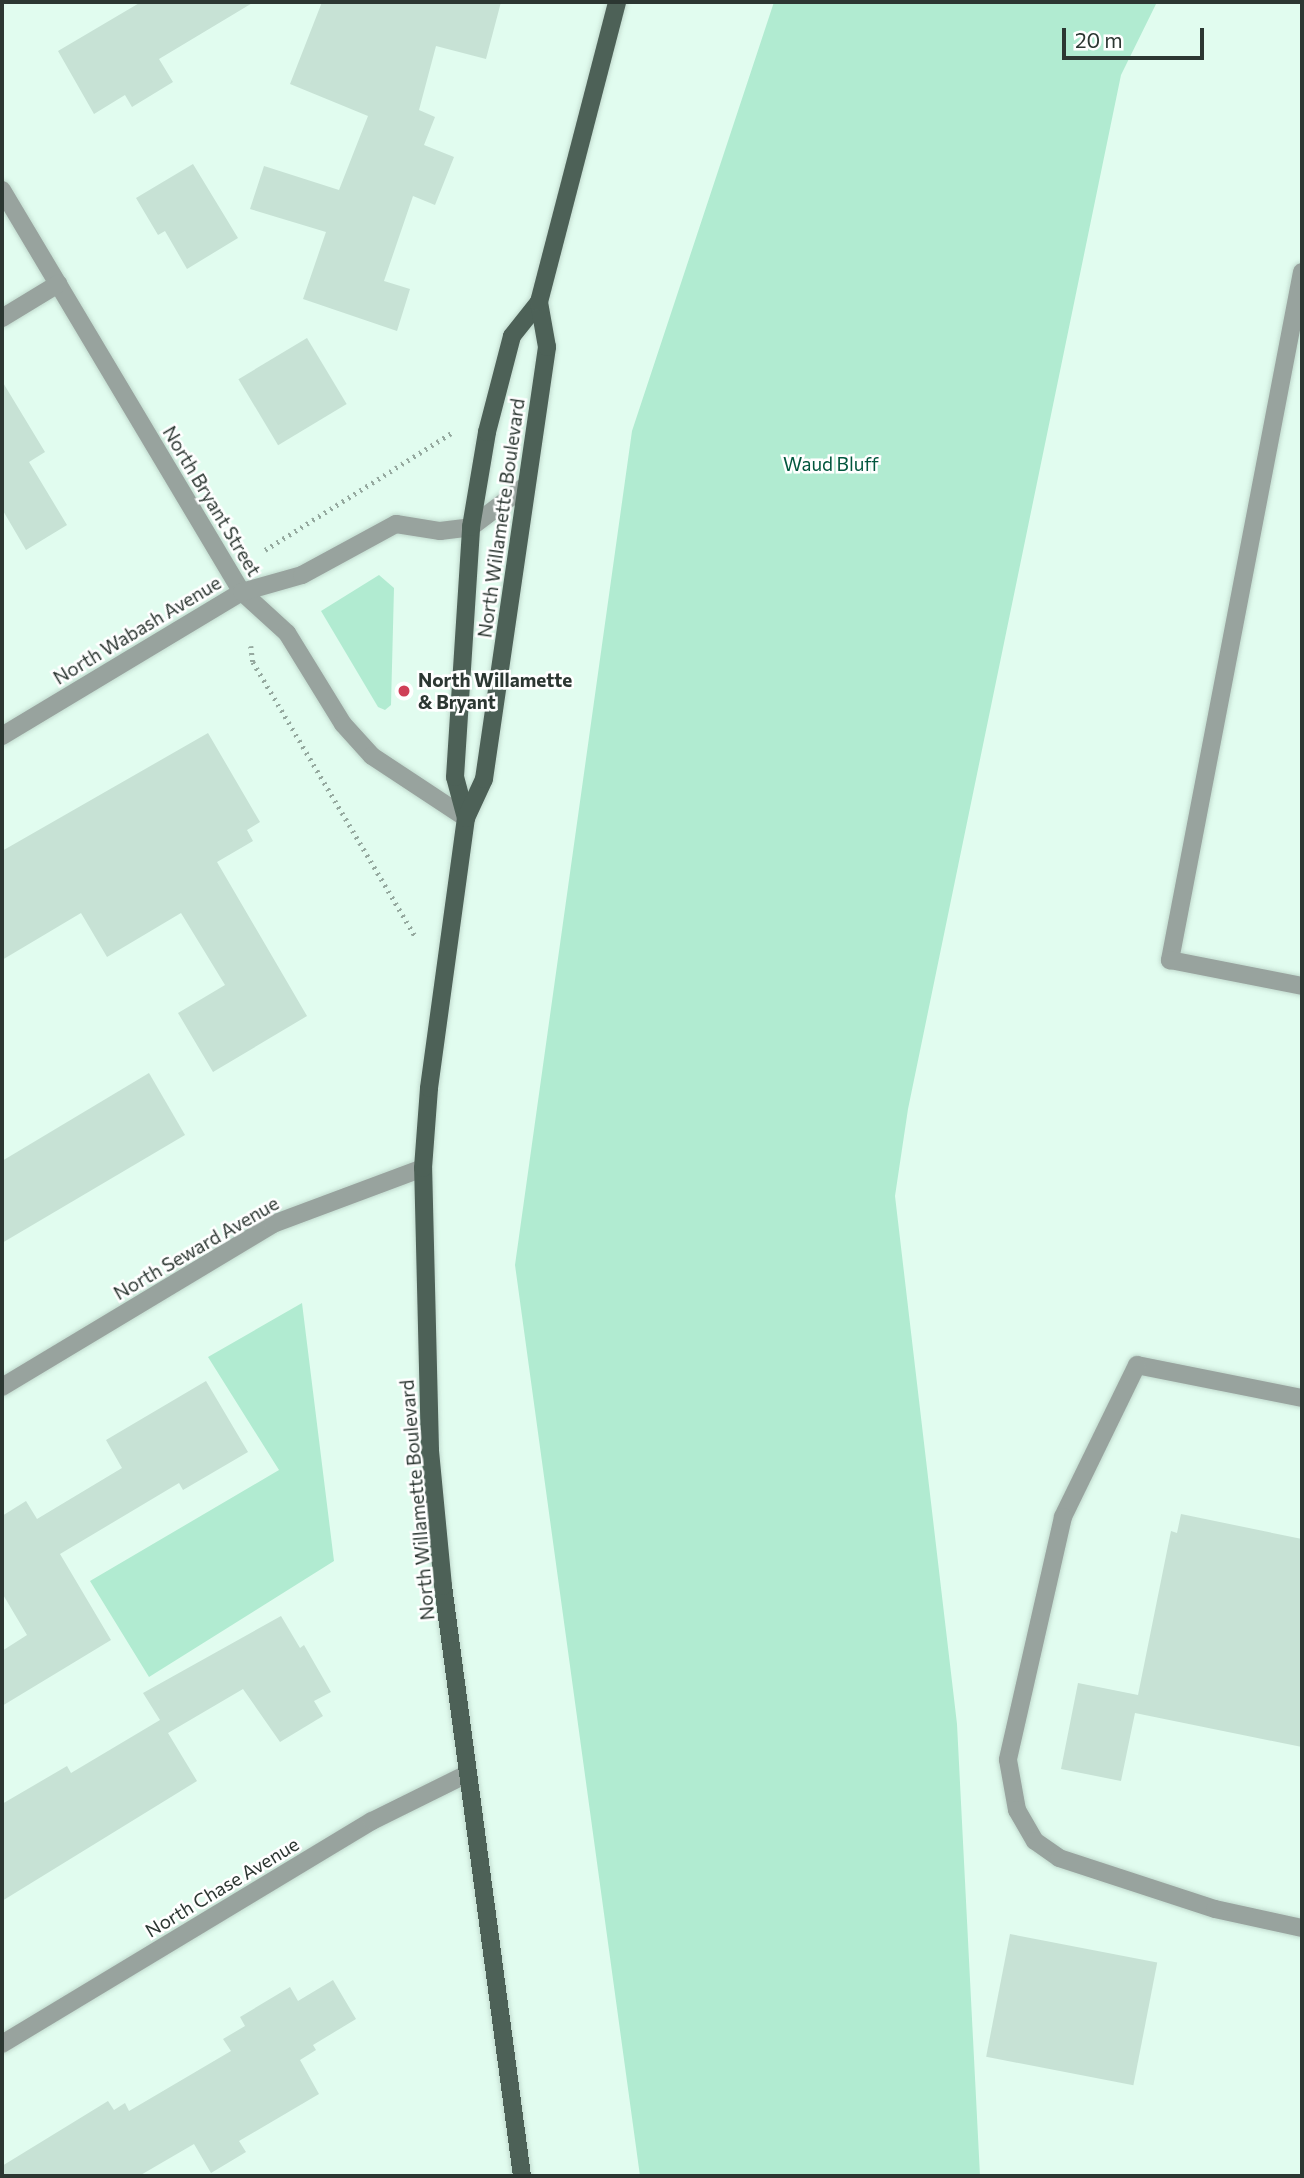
<!DOCTYPE html>
<style>
body{margin:0}
#map{position:relative;width:1304px;height:2178px;overflow:hidden;background:#e1fcef;font-family:Commissioner,sans-serif}
div>[style]{position:absolute}
.green>*{inset:0;background:#b1ebd1}
.building>*{inset:0;background:#c7e2d5;transform-origin:0 0}
.path>*{height:4.5px;margin-top:-2.25px;transform-origin:0;background:repeating-linear-gradient(90deg,#95a99f 0 2px,transparent 0 7px)}
.roads{filter:drop-shadow(0 0 2px #c0d9cd) drop-shadow(0 0 2px #c0d9cd)}
.minor>*{height:18px;margin:-9px;padding:0 9px;transform-origin:9px;border-radius:9px;background:#98a39e}
.major>*{height:18px;margin:-9px;padding:0 9px;transform-origin:9px;border-radius:9px;background:#4d6157}
.dots>*{width:19px;height:19px;translate:-50% -50%;box-sizing:border-box;border:4px solid #fff;border-radius:50%}
span{translate:-50% -50%;white-space:nowrap;text-align:center;line-height:1.15;-webkit-text-stroke:5px #fff;paint-order:stroke}
.park-label{font-size:19px;color:#02573e}
.street-label{font-size:19px;color:#2c3732}
.poi-label{font-size:19px;color:#2c3732;font-weight:700}
.left{translate:0 -50%;text-align:left}
.frame{position:absolute;inset:0;border:4px solid #2c3732;pointer-events:none}
.scale{position:absolute;left:1062px;top:28px;width:142px;height:32px;box-sizing:border-box;border:4px solid #2c3732;border-top:0;padding-left:9px;font-size:21px;line-height:24px;white-space:nowrap;color:#2c3732;-webkit-text-stroke:5px #fff;paint-order:stroke}
</style>
<div id="map">
<div class="green">
<div style="clip-path:polygon(774px 2px,1157px 2px,1121px 75px,908px 1109px,895px 1196px,957px 1724px,980px 2176px,640px 2176px,515px 1265px,632px 431px)"></div>
<div style="clip-path:polygon(379px 575px,394px 588px,391px 705px,385px 710px,378px 707px,321px 611px)"></div>
<div style="clip-path:polygon(302px 1303px,334px 1561px,149px 1677px,90px 1581px,279px 1470px,208px 1357px)"></div>
</div>
<div class="building">
<div style="clip-path:polygon(141px 2px,254px 2px,159px 59px,173px 82px,132px 107px,125px 95px,94px 114px,58px 51px)"></div>
<div style="clip-path:polygon(322px 2px,501px 2px,486px 59px,436px 46px,419px 110px,435px 117px,424px 145px,454px 157px,435px 205px,413px 196px,384px 281px,410px 289px,397px 331px,303px 299px,326px 232px,250px 209px,264px 166px,339px 190px,368px 116px,290px 84px)"></div>
<div style="clip-path:polygon(193px 164px,238px 238px,187px 269px,165px 231px,158px 235px,136px 198px)"></div>
<div style="left:307px;top:338px;width:77px;height:80px;rotate:59deg"></div>
<div style="clip-path:polygon(2px 381px,45px 452px,29px 462px,67px 525px,26px 550px,2px 509px)"></div>
<div style="clip-path:polygon(208px 733px,260px 822px,247px 830px,253px 841px,217px 862px,307px 1016px,213px 1072px,178px 1013px,225px 985px,181px 913px,107px 957px,81px 913px,2px 960px,2px 851px)"></div>
<div style="clip-path:polygon(149px 1073px,185px 1135px,2px 1243px,2px 1161px)"></div>
<div style="clip-path:polygon(206px 1381px,248px 1452px,183px 1490px,179px 1483px,60px 1554px,111px 1640px,2px 1706px,2px 1651px,27px 1635px,2px 1593px,2px 1516px,26px 1501px,37px 1519px,122px 1468px,106px 1440px)"></div>
<div style="clip-path:polygon(1181px 1514px,1302px 1539px,1302px 1747px,1135px 1713px,1121px 1781px,1061px 1769px,1078px 1683px,1138px 1695px,1171px 1531px,1177px 1533px)"></div>
<div style="clip-path:polygon(281px 1616px,300px 1648px,304px 1645px,331px 1692px,314px 1701px,323px 1716px,280px 1742px,243px 1689px,168px 1733px,197px 1781px,2px 1901px,2px 1804px,67px 1766px,71px 1773px,160px 1720px,143px 1693px)"></div>
<div style="left:1010px;top:1934px;width:150px;height:125px;rotate:11deg"></div>
<div style="clip-path:polygon(333px 1980px,356px 2019px,313px 2045px,316px 2050px,300px 2060px,319px 2094px,239px 2141px,246px 2152px,211px 2173px,194px 2144px,139px 2176px,2px 2176px,2px 2166px,108px 2101px,114px 2110px,125px 2103px,129px 2111px,231px 2051px,223px 2039px,245px 2026px,240px 2017px,290px 1987px,298px 2001px)"></div>
</div>
<div class="path">
<div style="left:265px;top:550px;width:222px;rotate:-32.1deg"></div>
<div style="left:251px;top:646px;width:16px;rotate:83deg"></div>
<div style="left:253px;top:662px;width:318px;rotate:59.4deg"></div>
</div>
<div class="roads">
<div class="minor">
<div style="left:2px;top:190px;width:468px;rotate:59.2deg"></div>
<div style="left:242px;top:592px;width:61px;rotate:42.3deg"></div>
<div style="left:287px;top:633px;width:107px;rotate:58.4deg"></div>
<div style="left:343px;top:724px;width:43px;rotate:47.8deg"></div>
<div style="left:372px;top:756px;width:113px;rotate:33.4deg"></div>
<div style="left:1302px;top:272px;width:701px;rotate:100.86deg"></div>
<div style="left:1170px;top:960px;width:135px;rotate:11.1deg"></div>
<div style="left:2px;top:318px;width:66px;rotate:-31.3deg"></div>
<div style="left:2px;top:736px;width:280px;rotate:-31deg"></div>
<div style="left:242px;top:592px;width:62px;rotate:-15.8deg"></div>
<div style="left:302px;top:575px;width:107px;rotate:-28.5deg"></div>
<div style="left:396px;top:524px;width:45px;rotate:9deg"></div>
<div style="left:440px;top:531px;width:31px;rotate:-7deg"></div>
<div style="left:471px;top:527px;width:66px;rotate:-37deg"></div>
<div style="left:2px;top:1387px;width:316px;rotate:-31deg"></div>
<div style="left:273px;top:1224px;width:160px;rotate:-20.5deg"></div>
<div style="left:1302px;top:1398px;width:168px;rotate:-168.7deg"></div>
<div style="left:1137px;top:1365px;width:169px;rotate:116deg"></div>
<div style="left:1063px;top:1517px;width:249px;rotate:102.8deg"></div>
<div style="left:1008px;top:1760px;width:51px;rotate:79.8deg"></div>
<div style="left:1017px;top:1810px;width:36px;rotate:60deg"></div>
<div style="left:1035px;top:1841px;width:29px;rotate:35deg"></div>
<div style="left:1059px;top:1858px;width:164px;rotate:18.1deg"></div>
<div style="left:1215px;top:1909px;width:89px;rotate:12.3deg"></div>
<div style="left:2px;top:2044px;width:432px;rotate:-31.1deg"></div>
<div style="left:372px;top:1821px;width:106px;rotate:-26.3deg"></div>
</div>
<div class="major">
<div style="left:466px;top:818px;width:42px;rotate:-105deg"></div>
<div style="left:455px;top:777px;width:251px;rotate:-86.3deg"></div>
<div style="left:471px;top:527px;width:96px;rotate:-80.4deg"></div>
<div style="left:487px;top:432px;width:99px;rotate:-75.4deg"></div>
<div style="left:512px;top:336px;width:43px;rotate:-51.5deg"></div>
<div style="left:522px;top:2176px;width:595px;rotate:-97.63deg"></div>
<div style="left:443px;top:1586px;width:137px;rotate:-95.5deg"></div>
<div style="left:430px;top:1450px;width:282px;rotate:-91.4deg"></div>
<div style="left:423px;top:1168px;width:80px;rotate:-85.7deg"></div>
<div style="left:429px;top:1088px;width:273px;rotate:-82.2deg"></div>
<div style="left:466px;top:818px;width:43px;rotate:-65.2deg"></div>
<div style="left:484px;top:779px;width:437px;rotate:-81.7deg"></div>
<div style="left:547px;top:347px;width:46px;rotate:-100.1deg"></div>
<div style="left:539px;top:302px;width:310px;rotate:-75.4deg"></div>
</div>
</div>
<div class="dots">
<div style="left:404px;top:691px;background:#cf3f57"></div>
</div>
<div class="park-label">
<span style="left:831px;top:464px">Waud Bluff</span>
</div>
<div class="street-label">
<span style="left:212px;top:501px;rotate:59deg">North Bryant Street</span>
<span style="left:501px;top:518px;rotate:-82deg">North Willamette Boulevard</span>
<span style="left:137px;top:630px;rotate:-31deg">North Wabash Avenue</span>
<span style="left:196px;top:1248px;rotate:-30deg">North Seward Avenue</span>
<span style="left:417px;top:1500px;rotate:-95deg">North Willamette Boulevard</span>
<span style="left:222px;top:1887px;rotate:-31deg">North Chase Avenue</span>
</div>
<div class="poi-label">
<span class="left" style="left:418px;top:691px">North Willamette<br>&amp; Bryant</span>
</div>
<div class="frame"></div>
<div class="scale">20 m</div>
</div>
